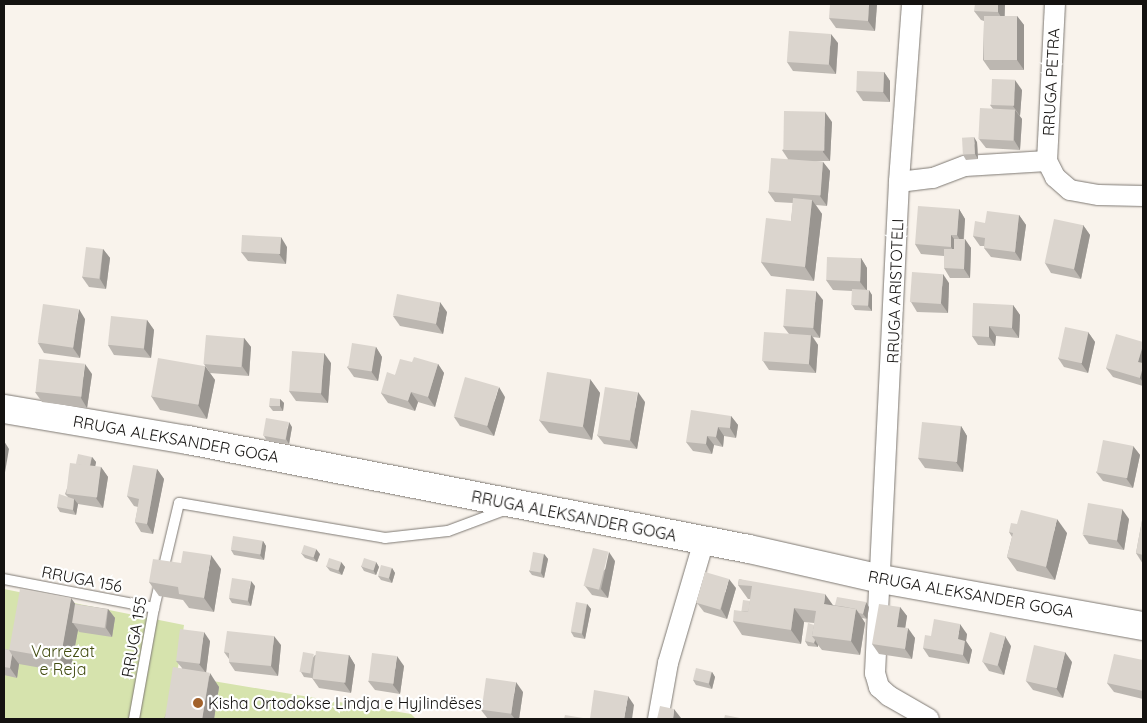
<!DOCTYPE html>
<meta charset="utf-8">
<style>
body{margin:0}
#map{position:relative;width:1147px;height:723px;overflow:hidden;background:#f9f3ec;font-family:Quicksand,sans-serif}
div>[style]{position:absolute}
.green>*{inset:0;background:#d6e3ad}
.roads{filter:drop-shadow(0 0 1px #7e7973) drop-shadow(0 0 1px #7e7973)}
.lane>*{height:10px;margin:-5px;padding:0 5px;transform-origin:5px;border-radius:5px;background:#fff}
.street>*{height:20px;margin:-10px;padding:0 10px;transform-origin:10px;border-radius:10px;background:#fff}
.secondary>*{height:28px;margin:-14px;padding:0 14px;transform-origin:14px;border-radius:14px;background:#fff}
.wall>*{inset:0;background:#bcb7b1}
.shaded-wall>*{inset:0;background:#999590}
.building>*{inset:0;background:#dbd5ce;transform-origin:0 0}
.dots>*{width:14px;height:14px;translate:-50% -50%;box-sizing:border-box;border:2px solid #fff;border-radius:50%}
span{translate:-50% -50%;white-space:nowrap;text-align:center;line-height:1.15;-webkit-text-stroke:4.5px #fff;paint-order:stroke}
.street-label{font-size:16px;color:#141210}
.park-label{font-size:16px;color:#434d12}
.poi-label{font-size:16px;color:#141210}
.left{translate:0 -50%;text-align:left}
.frame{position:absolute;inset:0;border:5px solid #141210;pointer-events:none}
</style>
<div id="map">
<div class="green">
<div style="clip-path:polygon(4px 589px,184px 625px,177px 675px,411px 714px,416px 719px,4px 719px)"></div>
</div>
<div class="roads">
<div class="lane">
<div style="left:4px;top:579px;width:153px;rotate:10.9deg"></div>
<div style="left:134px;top:719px;width:113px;rotate:-79.8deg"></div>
<div style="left:154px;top:608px;width:108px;rotate:-76.6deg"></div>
<div style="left:179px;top:503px;width:209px;rotate:9.6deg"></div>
<div style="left:385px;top:538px;width:63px;rotate:-6.3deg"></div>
<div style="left:448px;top:531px;width:63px;rotate:-20.4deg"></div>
</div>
<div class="street">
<div style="left:912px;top:4px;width:178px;rotate:94.2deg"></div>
<div style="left:899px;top:182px;width:492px;rotate:92.8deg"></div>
<div style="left:875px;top:673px;width:15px;rotate:74deg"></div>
<div style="left:879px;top:687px;width:13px;rotate:42deg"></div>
<div style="left:889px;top:696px;width:46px;rotate:29.9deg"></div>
<div style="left:1047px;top:161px;width:157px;rotate:-87.1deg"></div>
<div style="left:899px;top:182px;width:34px;rotate:-7deg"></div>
<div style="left:933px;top:178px;width:34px;rotate:-21deg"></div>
<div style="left:965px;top:166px;width:82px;rotate:-3.5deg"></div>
<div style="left:1047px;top:161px;width:18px;rotate:63deg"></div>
<div style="left:1055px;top:177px;width:20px;rotate:41deg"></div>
<div style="left:1070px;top:190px;width:29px;rotate:10deg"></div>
<div style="left:1099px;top:195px;width:44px;rotate:1.3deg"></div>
<div style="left:658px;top:719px;width:57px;rotate:-79.9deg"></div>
<div style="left:668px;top:663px;width:127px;rotate:-73.6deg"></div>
</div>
<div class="secondary">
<div style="left:4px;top:409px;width:187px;rotate:9.6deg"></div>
<div style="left:188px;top:440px;width:571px;rotate:11deg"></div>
<div style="left:749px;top:549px;width:135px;rotate:12.8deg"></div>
<div style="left:881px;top:579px;width:266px;rotate:10.2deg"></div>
</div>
</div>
<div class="wall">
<div style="clip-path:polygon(877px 4px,875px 31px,836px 28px,829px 18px)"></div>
<div style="clip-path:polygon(1005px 4px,1005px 16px,1017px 16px,1024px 25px,1024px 70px,990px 70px,983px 60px,984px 21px,981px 20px,974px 11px)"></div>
<div style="clip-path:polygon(838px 43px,836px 74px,793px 71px,787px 62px)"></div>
<div style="clip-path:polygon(884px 72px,890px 81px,890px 102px,863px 101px,856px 91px)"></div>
<div style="clip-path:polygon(1022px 90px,1020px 116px,1019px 115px,1022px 119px,1020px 150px,986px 148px,979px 139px,993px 109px,990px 105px)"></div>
<div style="clip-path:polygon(832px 122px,830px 161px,812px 161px,823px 162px,830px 171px,827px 206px,816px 205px,822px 214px,814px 281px,771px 276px,761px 262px,791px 221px,793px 203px,775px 202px,768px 192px,788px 159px,782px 150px)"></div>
<div style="clip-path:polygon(977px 142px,978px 159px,966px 160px,963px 155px)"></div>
<div style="clip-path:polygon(959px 209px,965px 219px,964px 239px,971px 248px,970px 278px,950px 278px,944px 268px,944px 256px,921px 254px,915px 244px)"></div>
<div style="clip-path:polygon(1019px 215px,1026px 225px,1021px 261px,991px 257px,984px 248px,984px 246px,980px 246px,973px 236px,985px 223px)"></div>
<div style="clip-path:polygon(1083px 225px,1090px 235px,1081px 279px,1051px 273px,1045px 263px)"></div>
<div style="clip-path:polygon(287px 247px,286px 264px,248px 261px,241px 252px)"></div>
<div style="clip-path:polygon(103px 249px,110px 258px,106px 289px,89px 287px,82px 277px)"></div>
<div style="clip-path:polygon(861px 258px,867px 268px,867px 290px,872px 295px,872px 311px,855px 310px,852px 305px,852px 291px,833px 290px,826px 280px)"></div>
<div style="clip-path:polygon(949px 283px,948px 313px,917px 312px,911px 302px)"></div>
<div style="clip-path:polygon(823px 300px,820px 338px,813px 337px,818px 345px,816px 373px,769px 370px,763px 361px,789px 334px,783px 326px)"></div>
<div style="clip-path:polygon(1013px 305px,1020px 315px,1019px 338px,996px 336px,995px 346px,978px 345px,972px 336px)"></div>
<div style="clip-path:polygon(447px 312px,443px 334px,400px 326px,393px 316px)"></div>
<div style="clip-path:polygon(85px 319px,80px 358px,44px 353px,38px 343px)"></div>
<div style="clip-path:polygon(147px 320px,154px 330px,151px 358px,114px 355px,108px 345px)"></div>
<div style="clip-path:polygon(1088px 332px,1095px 342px,1088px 373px,1064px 367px,1058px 358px)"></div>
<div style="clip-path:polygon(244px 338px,251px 347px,249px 376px,210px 373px,204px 364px)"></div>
<div style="clip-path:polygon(1143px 342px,1143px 386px,1113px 377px,1106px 368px)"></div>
<div style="clip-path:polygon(376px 347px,382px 357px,378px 381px,354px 377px,347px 367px)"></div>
<div style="clip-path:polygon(412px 362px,438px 364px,444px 373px,435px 407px,418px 402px,415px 411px,388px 403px,381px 393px,395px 375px)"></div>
<div style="clip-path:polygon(331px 363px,328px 403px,296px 401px,289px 391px)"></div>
<div style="clip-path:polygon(205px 366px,215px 380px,207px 419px,160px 410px,151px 396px)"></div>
<div style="clip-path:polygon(92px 374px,87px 408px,42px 402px,35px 392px)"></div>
<div style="clip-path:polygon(590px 379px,600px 393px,592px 440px,549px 433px,539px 420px)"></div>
<div style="clip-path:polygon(505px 397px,494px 436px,460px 426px,454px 417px)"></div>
<div style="clip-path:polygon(280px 399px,284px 403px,283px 411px,273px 411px,269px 406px)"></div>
<div style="clip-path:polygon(645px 402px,637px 449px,604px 444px,597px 435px)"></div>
<div style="clip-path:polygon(731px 416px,738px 425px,736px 438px,724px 436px,723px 447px,714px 445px,712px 454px,693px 451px,686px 442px)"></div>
<div style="clip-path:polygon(961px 426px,967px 436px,963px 472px,925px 468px,918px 458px)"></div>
<div style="clip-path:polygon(292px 427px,289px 444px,267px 441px,264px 436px)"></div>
<div style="clip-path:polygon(1133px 446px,1140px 455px,1133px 488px,1103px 481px,1096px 472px)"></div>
<div style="clip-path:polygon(92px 457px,96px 462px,95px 467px,101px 467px,108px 477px,103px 508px,78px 504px,76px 515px,60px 512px,57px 507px,68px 497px,65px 494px,76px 464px)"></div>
<div style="clip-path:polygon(157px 469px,164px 479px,153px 534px,141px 532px,135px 522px,138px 507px,134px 506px,127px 496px)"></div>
<div style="clip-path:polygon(1143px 515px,1143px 564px,1136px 553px)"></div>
<div style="clip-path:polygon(1129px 519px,1124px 550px,1089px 544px,1083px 535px)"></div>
<div style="clip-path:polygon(1009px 532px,1067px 533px,1055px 580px,1017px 571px,1007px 557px,1012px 537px)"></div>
<div style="clip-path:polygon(263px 541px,266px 546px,264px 560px,234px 555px,231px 550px)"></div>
<div style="clip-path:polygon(301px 553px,320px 554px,317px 562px,305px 558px)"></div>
<div style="clip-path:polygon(544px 554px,548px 559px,544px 578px,532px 575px,529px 571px)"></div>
<div style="clip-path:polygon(615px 561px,608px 598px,592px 595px,585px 586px)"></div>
<div style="clip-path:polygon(341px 562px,345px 567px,342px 575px,330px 571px,326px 566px)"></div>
<div style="clip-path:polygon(376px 562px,379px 567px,376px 575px,364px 571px,361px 566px)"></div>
<div style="clip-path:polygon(392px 568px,395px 573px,392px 583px,381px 580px,378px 576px)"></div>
<div style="clip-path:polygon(221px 569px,214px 612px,189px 608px,183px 600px,159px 596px,149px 582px)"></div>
<div style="clip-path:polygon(739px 579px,832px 605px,869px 607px,867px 619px,862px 618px,865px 623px,860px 655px,822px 650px,818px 645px,818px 647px,808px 646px,805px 641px,814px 625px,814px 623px,804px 622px,801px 644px,742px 635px,733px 621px,750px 601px,750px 599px,748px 599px,738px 585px)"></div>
<div style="clip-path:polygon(255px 586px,251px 606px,232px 603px,229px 598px)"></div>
<div style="clip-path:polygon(736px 588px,727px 619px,704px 612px,697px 603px)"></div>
<div style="clip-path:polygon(71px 598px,75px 604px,108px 609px,115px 618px,112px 637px,79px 632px,78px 630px,70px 673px,19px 664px,17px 678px,4px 675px,4px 649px,9px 650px)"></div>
<div style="clip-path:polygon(587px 604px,591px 609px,585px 639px,574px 637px,571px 632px)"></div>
<div style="clip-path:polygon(900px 607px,907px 616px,905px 628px,915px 638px,912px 659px,879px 654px,872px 644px)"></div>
<div style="clip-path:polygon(967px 634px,966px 641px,972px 650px,969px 664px,929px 657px,923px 648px,931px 636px)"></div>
<div style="clip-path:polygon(210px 641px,206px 672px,219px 687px,214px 719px,164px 719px,182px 668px,176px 661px)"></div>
<div style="clip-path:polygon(281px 645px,278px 676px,235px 671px,229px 662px,229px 659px,224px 652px)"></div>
<div style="clip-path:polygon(1011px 646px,1004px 675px,989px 671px,983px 662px)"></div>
<div style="clip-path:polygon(315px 655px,349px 655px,355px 665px,351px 693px,319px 688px,312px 678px,304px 677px,301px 672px)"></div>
<div style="clip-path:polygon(1143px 660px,1143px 699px,1114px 692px,1107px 683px)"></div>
<div style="clip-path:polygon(1072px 662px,1063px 698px,1033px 690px,1026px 681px)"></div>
<div style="clip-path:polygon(404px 666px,400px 694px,375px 690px,368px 681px)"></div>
<div style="clip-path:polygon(712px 672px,715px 677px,712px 689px,696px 685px,693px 680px)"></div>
<div style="clip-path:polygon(523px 692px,519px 719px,488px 719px,481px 710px)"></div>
</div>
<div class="shaded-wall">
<div style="clip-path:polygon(869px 4px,877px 4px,875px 31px,868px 21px)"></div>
<div style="clip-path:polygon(998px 4px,1005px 4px,1004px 22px,998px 12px)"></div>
<div style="clip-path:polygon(1017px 16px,1024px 25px,1024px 70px,1017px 60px)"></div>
<div style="clip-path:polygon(831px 34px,838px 43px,836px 74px,829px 64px)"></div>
<div style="clip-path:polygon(884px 72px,890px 81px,890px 102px,883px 92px)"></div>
<div style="clip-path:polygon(1015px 80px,1022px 90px,1020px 116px,1013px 106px)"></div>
<div style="clip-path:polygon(1015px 110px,1022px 119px,1020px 150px,1014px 140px)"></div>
<div style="clip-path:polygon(825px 112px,832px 122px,830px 161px,823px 152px)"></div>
<div style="clip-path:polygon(974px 137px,977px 142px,978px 159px,975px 154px)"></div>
<div style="clip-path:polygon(823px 162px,830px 171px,827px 206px,820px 196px)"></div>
<div style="clip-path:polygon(812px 200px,822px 214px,814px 281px,805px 267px)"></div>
<div style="clip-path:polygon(959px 209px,965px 219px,963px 245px,957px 235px)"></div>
<div style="clip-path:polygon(1019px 215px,1026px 225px,1021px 261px,1015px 252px)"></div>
<div style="clip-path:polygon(1083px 225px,1090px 235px,1081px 279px,1074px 269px)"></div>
<div style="clip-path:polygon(951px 235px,958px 244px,957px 257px,951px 247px)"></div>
<div style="clip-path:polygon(281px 237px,287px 247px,286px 264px,279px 254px)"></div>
<div style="clip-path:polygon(965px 239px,971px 248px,970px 278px,964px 269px)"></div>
<div style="clip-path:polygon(103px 249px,110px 258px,106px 289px,100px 279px)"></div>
<div style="clip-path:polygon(861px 258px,867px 268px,867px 291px,860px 282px)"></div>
<div style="clip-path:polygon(943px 274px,949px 283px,948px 313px,941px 303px)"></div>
<div style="clip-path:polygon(869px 290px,872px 295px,872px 311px,868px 306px)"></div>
<div style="clip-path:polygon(816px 291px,823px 300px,820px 338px,813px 328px)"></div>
<div style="clip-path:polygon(440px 302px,447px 312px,443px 334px,436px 324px)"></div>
<div style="clip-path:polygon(1013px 305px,1020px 315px,1019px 338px,1012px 328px)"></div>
<div style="clip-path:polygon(79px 309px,85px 319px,80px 358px,73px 348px)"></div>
<div style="clip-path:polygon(147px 320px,154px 330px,151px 358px,144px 349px)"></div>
<div style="clip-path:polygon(989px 326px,996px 336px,995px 346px,989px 337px)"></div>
<div style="clip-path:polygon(1088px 332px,1095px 342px,1088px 373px,1081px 363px)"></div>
<div style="clip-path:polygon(811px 335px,818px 345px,816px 373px,809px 364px)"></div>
<div style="clip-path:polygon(244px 338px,251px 347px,249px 376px,242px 366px)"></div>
<div style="clip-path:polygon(1143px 345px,1143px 382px,1140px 378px,1138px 362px)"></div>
<div style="clip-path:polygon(376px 347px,382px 357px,378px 381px,371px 371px)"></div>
<div style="clip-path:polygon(324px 353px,331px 363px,328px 403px,321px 394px)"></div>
<div style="clip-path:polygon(85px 364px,92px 374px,87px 408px,81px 398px)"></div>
<div style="clip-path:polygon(438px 364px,444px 373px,435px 407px,428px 397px)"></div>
<div style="clip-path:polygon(205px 366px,215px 380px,207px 419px,198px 405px)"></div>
<div style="clip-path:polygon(590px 379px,600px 393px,592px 440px,583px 426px)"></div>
<div style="clip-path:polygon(499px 387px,505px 397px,494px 436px,487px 426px)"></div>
<div style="clip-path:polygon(411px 392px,418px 402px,415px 411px,408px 401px)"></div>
<div style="clip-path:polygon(638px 392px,645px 402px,637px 449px,630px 440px)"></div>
<div style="clip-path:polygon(280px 399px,284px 403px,283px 411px,280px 406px)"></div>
<div style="clip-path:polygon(731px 416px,738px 425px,736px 438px,730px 428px)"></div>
<div style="clip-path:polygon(289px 422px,292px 427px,289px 444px,286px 439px)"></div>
<div style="clip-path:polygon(961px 426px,967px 436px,963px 472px,956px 462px)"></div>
<div style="clip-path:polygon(718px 427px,724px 436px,723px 447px,716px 437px)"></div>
<div style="clip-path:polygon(707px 436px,714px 445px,712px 454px,706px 444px)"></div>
<div style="clip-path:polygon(4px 441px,9px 449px,4px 478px)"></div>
<div style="clip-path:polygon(1133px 446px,1140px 455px,1133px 488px,1126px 478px)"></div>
<div style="clip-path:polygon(92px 457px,96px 462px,94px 472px,90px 467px)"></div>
<div style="clip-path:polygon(101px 467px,108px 477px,103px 508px,96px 498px)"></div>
<div style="clip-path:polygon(157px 469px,164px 479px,153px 534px,147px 524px)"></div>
<div style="clip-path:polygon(74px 499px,78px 504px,76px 515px,73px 510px)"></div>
<div style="clip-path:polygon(1122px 509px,1129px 519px,1124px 550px,1117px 541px)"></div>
<div style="clip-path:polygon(1057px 519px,1067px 533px,1055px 580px,1046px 567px)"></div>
<div style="clip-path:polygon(263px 541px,266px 546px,264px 560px,260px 555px)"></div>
<div style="clip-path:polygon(316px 549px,320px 554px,317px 562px,313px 557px)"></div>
<div style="clip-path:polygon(609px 552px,615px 561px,608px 598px,601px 589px)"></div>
<div style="clip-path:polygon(544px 554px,548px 559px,544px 578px,541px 573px)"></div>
<div style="clip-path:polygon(211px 555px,221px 569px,214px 612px,204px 598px)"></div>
<div style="clip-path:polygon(341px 562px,345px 567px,342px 575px,338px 570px)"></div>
<div style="clip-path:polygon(376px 562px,379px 567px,376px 575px,373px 570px)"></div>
<div style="clip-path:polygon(392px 568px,395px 573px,392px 583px,389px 578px)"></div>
<div style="clip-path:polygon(729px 579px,736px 588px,727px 619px,721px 609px)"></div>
<div style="clip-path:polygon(251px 581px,255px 586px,251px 606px,248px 601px)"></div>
<div style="clip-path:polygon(825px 594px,835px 608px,824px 604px)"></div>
<div style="clip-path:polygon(71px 598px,81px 612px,73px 623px,78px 630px,70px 673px,60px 659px)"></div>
<div style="clip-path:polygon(866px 602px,869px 607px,867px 619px,863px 614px)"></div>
<div style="clip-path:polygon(587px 604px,591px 609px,585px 639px,582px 634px)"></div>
<div style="clip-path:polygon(900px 607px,907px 616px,904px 636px,897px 627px)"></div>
<div style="clip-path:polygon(794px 608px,804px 622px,801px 644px,791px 630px)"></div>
<div style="clip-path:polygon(108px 609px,115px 618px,112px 637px,106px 628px)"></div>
<div style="clip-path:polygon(856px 609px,865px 623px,860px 655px,851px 641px)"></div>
<div style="clip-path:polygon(960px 624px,967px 634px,966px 641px,972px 650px,969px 664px,963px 655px,958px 639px)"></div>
<div style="clip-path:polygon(908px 628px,915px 638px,912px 659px,905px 649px)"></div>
<div style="clip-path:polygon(204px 632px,210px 641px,206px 673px,199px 664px)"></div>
<div style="clip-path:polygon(274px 636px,281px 645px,278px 676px,271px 666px)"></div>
<div style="clip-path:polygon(1005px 636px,1011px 646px,1004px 675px,998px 665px)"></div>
<div style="clip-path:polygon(815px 640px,818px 645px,818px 647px,814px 643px)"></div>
<div style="clip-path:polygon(1065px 652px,1072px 662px,1063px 698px,1056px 688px)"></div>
<div style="clip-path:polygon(12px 655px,19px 664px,17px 678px,10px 668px)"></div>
<div style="clip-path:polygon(349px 655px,355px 665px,351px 693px,344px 683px)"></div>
<div style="clip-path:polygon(397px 656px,404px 666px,400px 694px,393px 685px)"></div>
<div style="clip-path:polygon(712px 672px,715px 677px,712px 689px,709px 684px)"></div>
<div style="clip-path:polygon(210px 673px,219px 687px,214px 719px,202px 719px)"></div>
<div style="clip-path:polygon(516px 682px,523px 692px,519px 719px,515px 719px,511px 714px)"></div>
<div style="clip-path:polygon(628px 696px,634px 705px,632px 719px,624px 719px)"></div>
<div style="clip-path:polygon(674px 709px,681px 718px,681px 719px,673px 719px)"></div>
</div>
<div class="building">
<div style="clip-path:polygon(830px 4px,869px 4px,868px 21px,829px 18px)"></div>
<div style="clip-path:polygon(975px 4px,998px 4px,998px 12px,974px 11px)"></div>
<div style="left:984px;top:16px;width:33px;height:44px"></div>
<div style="left:789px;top:31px;width:42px;height:31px;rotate:4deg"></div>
<div style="left:857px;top:71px;width:27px;height:20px;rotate:2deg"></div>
<div style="left:992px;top:79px;width:23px;height:26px;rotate:2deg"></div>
<div style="left:980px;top:108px;width:35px;height:31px;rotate:3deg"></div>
<div style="left:784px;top:111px;width:41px;height:39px;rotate:1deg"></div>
<div style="left:974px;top:137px;width:17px;height:12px;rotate:87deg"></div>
<div style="left:771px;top:158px;width:52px;height:34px;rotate:4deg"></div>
<div style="clip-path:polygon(793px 198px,812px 200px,805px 267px,761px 262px,766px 218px,791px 221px)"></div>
<div style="clip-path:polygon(918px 206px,959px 209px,957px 235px,951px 235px,951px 247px,915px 244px)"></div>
<div style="clip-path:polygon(987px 211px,1019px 215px,1015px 252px,984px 248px,985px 238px,973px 236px,975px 221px,985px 223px)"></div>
<div style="left:1054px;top:219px;width:30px;height:45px;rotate:12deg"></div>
<div style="left:242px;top:235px;width:39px;height:17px;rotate:3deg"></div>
<div style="clip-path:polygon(954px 239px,965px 239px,964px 269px,944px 268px,944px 249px,954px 249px)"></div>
<div style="left:86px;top:247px;width:17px;height:30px;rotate:7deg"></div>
<div style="left:827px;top:257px;width:34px;height:23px;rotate:2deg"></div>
<div style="left:912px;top:272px;width:31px;height:30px;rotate:4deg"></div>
<div style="left:786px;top:289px;width:30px;height:37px;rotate:4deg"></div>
<div style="left:852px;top:289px;width:17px;height:16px;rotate:3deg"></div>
<div style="left:397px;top:294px;width:44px;height:22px;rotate:11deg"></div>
<div style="clip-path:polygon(973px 303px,1013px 305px,1012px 328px,989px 326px,989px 337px,972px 336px)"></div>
<div style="left:43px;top:304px;width:36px;height:39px;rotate:8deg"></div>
<div style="left:111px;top:316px;width:36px;height:29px;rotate:6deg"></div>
<div style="left:1065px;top:327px;width:24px;height:32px;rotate:12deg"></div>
<div style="left:764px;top:332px;width:47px;height:29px;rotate:4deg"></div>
<div style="clip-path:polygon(1116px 334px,1143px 342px,1143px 345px,1138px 362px,1143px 363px,1143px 367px,1140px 378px,1106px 368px)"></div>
<div style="left:206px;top:335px;width:38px;height:29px;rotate:5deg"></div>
<div style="left:352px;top:343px;width:24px;height:25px;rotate:9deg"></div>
<div style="left:292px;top:351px;width:32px;height:40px;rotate:4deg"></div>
<div style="clip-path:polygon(414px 357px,438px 364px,428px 397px,411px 392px,408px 401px,381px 393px,387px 372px,395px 375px,400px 359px,412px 362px)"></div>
<div style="left:158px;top:358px;width:48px;height:39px;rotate:10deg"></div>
<div style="left:39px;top:359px;width:46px;height:33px;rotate:6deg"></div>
<div style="left:547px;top:372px;width:44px;height:49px;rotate:9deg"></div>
<div style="left:465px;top:377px;width:35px;height:41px;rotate:16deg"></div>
<div style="left:605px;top:387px;width:33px;height:49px;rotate:9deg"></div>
<div style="clip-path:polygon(270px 398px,280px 399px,280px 406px,269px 406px)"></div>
<div style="clip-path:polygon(691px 410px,731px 416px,730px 428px,718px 427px,716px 437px,707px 436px,706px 444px,686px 442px)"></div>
<div style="left:266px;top:418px;width:23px;height:18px;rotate:10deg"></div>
<div style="left:922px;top:422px;width:39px;height:36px;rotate:6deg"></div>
<div style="left:1103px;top:440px;width:31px;height:33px;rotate:11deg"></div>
<div style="left:78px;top:454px;width:14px;height:10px;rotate:12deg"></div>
<div style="left:70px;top:463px;width:31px;height:31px;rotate:7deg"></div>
<div style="clip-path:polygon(133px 465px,157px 469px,147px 524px,135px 522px,139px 499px,127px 496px)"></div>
<div style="clip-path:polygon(59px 494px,74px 499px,73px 510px,57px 507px)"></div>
<div style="left:1088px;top:503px;width:35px;height:32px;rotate:10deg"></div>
<div style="clip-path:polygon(1021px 510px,1057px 519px,1046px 567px,1007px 557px,1013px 533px,1009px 532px,1011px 523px,1017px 524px)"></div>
<div style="clip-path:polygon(1143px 515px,1143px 555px,1136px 553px)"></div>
<div style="left:233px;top:536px;width:30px;height:14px;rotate:9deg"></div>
<div style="left:304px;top:545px;width:13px;height:9px;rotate:18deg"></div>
<div style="left:593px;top:548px;width:16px;height:39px;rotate:14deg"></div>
<div style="clip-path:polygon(183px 551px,211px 555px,204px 598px,179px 594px,178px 587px,149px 582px,153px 559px,181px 563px)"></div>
<div style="left:533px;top:552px;width:11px;height:19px;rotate:10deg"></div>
<div style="left:329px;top:558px;width:13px;height:9px;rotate:18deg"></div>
<div style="left:364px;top:558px;width:13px;height:9px;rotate:18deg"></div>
<div style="left:381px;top:565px;width:11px;height:11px;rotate:15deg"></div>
<div style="left:705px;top:572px;width:25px;height:32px;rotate:16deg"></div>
<div style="left:232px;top:578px;width:19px;height:20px;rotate:9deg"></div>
<div style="clip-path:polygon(739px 579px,825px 594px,824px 604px,856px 609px,851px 641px,812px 636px,816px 611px,794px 608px,791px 630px,733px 621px,734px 610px,748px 612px,752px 586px,738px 585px)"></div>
<div style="left:20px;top:589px;width:52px;height:62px;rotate:10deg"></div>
<div style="clip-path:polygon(837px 597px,866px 602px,863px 614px,859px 613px,856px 609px,835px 605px)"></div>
<div style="left:743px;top:600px;width:7px;height:11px;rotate:8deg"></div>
<div style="left:576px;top:602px;width:11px;height:30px;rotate:10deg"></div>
<div style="left:75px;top:604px;width:33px;height:19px;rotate:9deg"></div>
<div style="clip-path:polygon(879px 604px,900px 607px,897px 627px,908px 628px,905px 649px,872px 644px)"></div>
<div style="clip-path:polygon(934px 619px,960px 624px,958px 639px,965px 641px,963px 655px,923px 648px,925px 635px,931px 636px)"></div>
<div style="clip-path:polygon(808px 623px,814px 625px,812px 636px,815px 640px,814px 643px,805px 641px)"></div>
<div style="left:180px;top:629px;width:24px;height:32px;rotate:7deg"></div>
<div style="clip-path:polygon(227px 631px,274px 636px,271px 666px,229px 662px,229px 653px,224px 652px)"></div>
<div style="left:990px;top:632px;width:16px;height:31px;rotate:15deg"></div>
<div style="left:1034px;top:645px;width:32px;height:37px;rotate:13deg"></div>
<div style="clip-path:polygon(4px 649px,9px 650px,12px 655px,10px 668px,4px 667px)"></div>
<div style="left:316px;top:651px;width:33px;height:28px;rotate:7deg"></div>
<div style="left:303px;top:652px;width:11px;height:20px;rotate:10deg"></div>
<div style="left:372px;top:653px;width:25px;height:28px;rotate:7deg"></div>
<div style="clip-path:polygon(1114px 654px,1143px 660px,1143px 691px,1107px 683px)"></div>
<div style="left:173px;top:667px;width:37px;height:53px;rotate:9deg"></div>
<div style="left:696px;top:668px;width:16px;height:12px;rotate:14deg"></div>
<div style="left:486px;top:678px;width:30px;height:32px;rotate:8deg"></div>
<div style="clip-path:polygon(594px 690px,628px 696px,624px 719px,590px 719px)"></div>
<div style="clip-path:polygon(660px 706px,674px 709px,673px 719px,675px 719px,657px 719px)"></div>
<div style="clip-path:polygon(565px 715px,583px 718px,583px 719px,564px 719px)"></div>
<div style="clip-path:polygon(725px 715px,745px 719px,724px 719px)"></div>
</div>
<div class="dots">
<div style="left:198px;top:703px;background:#a2622c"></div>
</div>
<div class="street-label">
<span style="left:1051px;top:82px;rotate:-87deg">RRUGA PETRA</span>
<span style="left:895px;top:291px;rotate:-88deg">RRUGA ARISTOTELI</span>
<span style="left:176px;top:439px;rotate:10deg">RRUGA ALEKSANDER GOGA</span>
<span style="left:574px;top:516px;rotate:11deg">RRUGA ALEKSANDER GOGA</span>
<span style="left:82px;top:579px;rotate:11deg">RRUGA 156</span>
<span style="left:971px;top:594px;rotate:10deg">RRUGA ALEKSANDER GOGA</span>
<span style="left:134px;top:637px;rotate:-80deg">RRUGA 155</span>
</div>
<div class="park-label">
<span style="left:63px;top:660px">Varrezat<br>e Reja</span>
</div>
<div class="poi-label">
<span class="left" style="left:208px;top:703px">Kisha Ortodokse Lindja e Hyjlindëses</span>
</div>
<div class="frame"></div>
</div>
